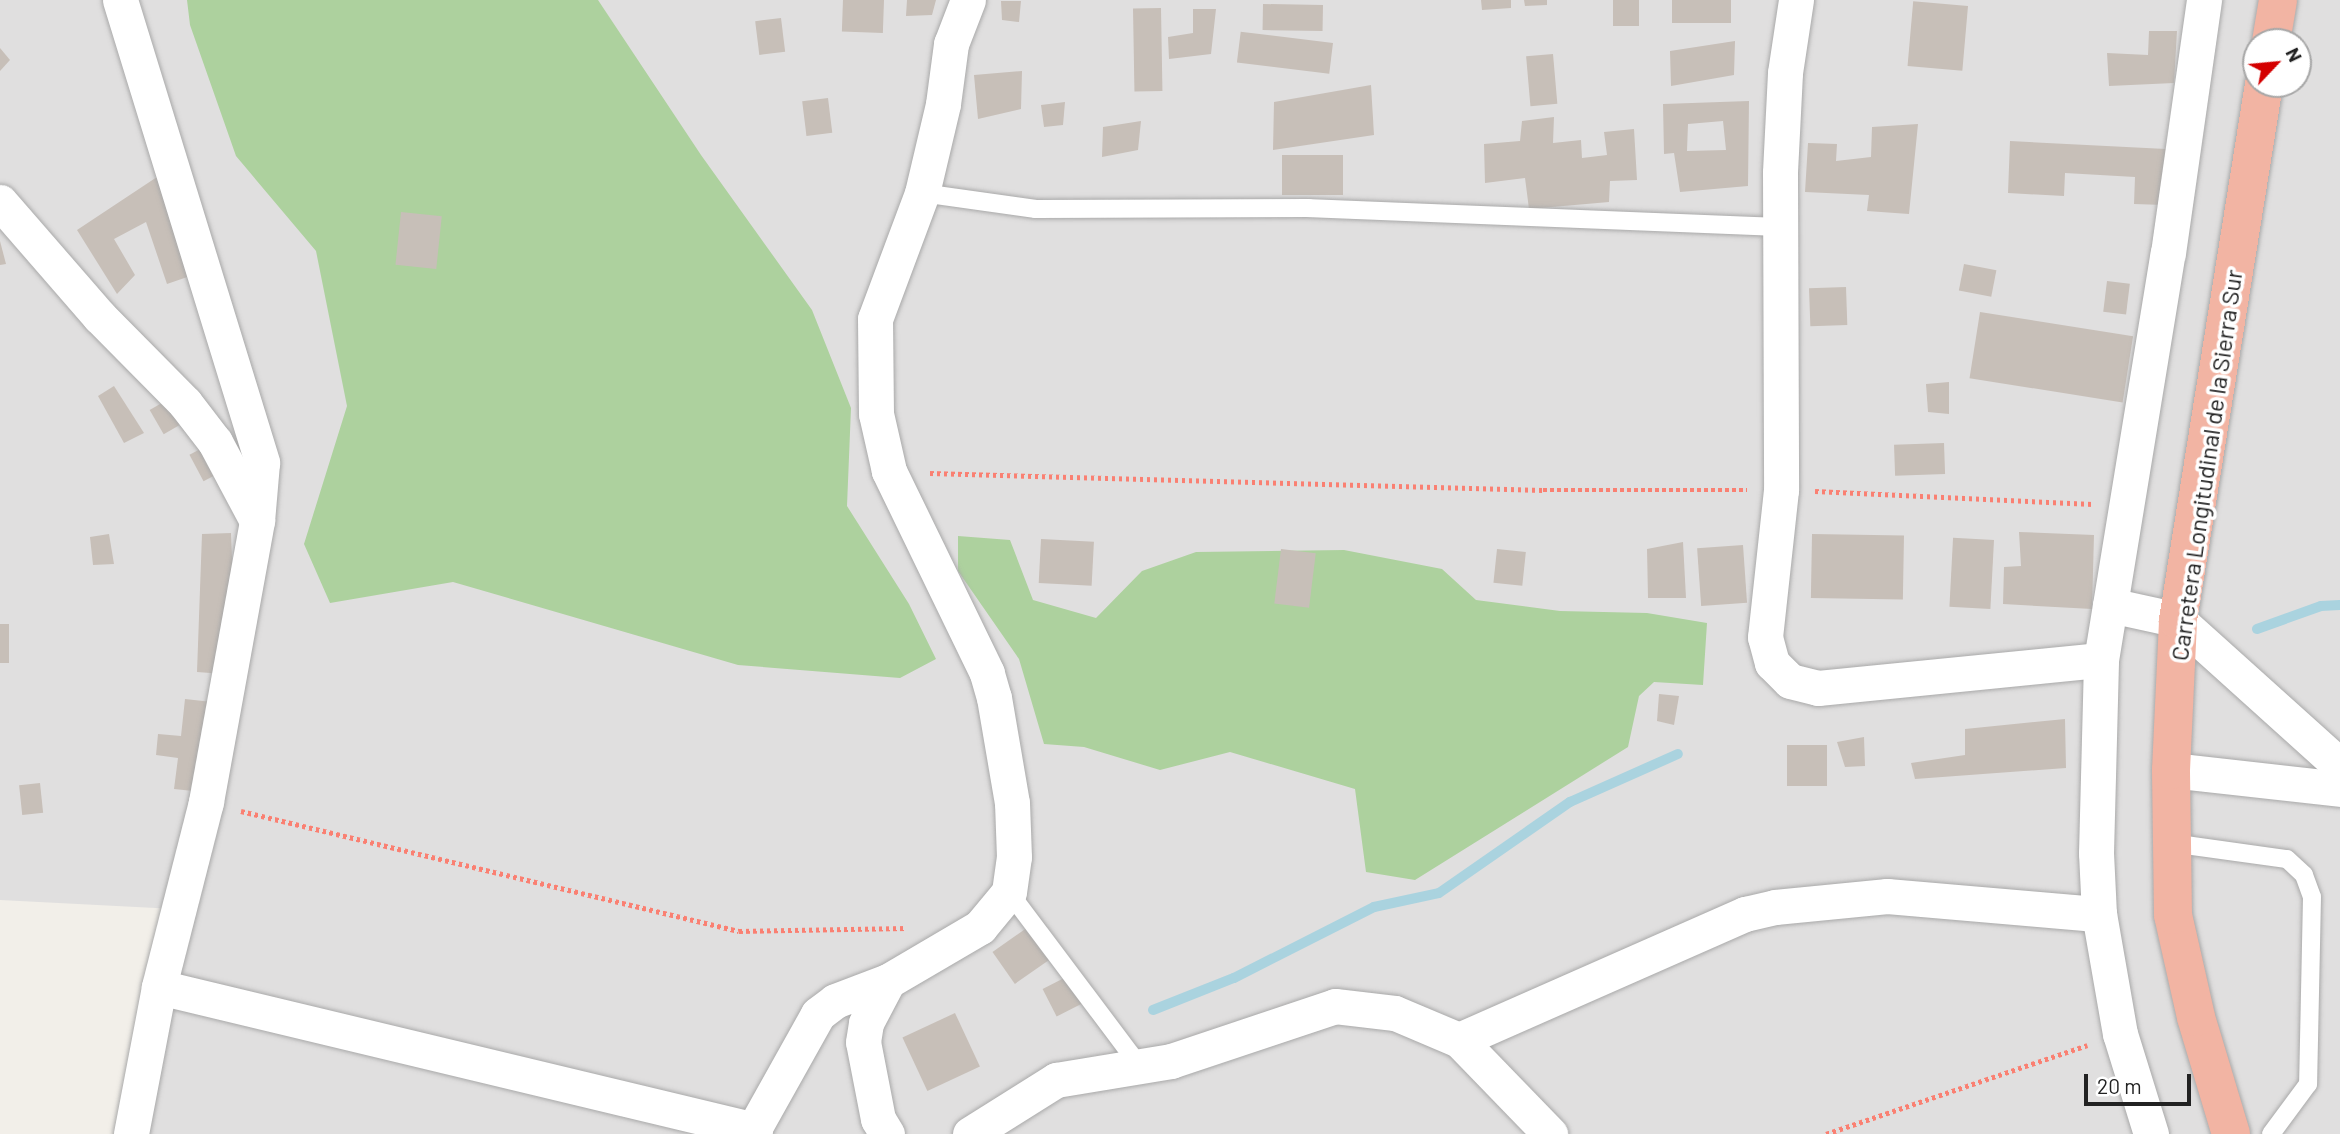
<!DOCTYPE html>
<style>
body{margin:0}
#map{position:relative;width:2340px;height:1134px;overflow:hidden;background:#f2efe9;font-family:Barlow,sans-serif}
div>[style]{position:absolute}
.residential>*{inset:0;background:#e0dfdf}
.forest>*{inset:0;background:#add19e}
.stream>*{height:10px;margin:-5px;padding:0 5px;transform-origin:5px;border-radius:5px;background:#aad3df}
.building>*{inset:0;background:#c7bfb8;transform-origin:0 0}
.path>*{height:4.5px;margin-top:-2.25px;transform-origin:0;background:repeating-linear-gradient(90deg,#fa8072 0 3.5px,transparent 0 7px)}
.roads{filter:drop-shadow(0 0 2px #a9a9a9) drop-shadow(0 0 2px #a9a9a9)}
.service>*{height:18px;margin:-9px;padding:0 9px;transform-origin:9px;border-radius:9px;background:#fff}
.minor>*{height:35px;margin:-17.5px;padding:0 17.5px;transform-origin:17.5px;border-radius:17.5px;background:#fff}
.trunk>*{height:38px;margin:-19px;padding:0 19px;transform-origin:19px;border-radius:19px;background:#f2b4a3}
span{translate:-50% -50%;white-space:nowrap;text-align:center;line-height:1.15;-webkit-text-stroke:7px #fff;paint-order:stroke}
.street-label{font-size:24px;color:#222}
.north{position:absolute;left:2242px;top:28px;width:70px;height:70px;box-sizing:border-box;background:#fff;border:2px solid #a7a7a7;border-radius:50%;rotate:64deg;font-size:19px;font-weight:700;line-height:28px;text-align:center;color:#222}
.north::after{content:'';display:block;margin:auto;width:24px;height:32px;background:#d40000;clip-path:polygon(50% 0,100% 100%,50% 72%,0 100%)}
.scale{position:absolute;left:2084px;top:1074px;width:107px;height:32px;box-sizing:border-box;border:4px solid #222;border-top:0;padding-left:9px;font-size:21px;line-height:24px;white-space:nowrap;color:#222;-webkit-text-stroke:5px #fff;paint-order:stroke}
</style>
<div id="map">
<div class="residential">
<div style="clip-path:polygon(evenodd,0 0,2340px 0,2340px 1134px,120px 1134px,175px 909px,0 900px,0 0,2256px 42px,2298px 42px,2298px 84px,2256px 84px,2256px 42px)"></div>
</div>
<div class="forest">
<div style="clip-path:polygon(187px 0,598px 0,701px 155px,812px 310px,851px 408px,847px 506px,909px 604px,936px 659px,900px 678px,738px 665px,453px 582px,330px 603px,304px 544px,347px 406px,316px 251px,236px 156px,190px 25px)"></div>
<div style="clip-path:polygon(958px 536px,1010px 540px,1033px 600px,1096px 618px,1142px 571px,1196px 552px,1344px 550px,1442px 569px,1476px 600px,1560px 611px,1647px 613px,1707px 623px,1703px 685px,1654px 682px,1639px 696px,1628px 747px,1415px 880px,1366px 872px,1355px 789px,1230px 752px,1160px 770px,1084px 747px,1044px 744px,1019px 659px,958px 571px)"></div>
</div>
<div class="stream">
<div style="left:2257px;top:629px;width:68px;rotate:-19.8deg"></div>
<div style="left:2321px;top:606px;width:19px;rotate:-3deg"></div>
<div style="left:1153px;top:1010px;width:87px;rotate:-21.6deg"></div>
<div style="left:1234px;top:978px;width:157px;rotate:-26.9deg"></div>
<div style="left:1374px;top:907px;width:66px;rotate:-12.2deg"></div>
<div style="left:1439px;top:893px;width:160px;rotate:-34.8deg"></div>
<div style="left:1570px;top:802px;width:118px;rotate:-24deg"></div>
</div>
<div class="building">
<div style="left:884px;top:0;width:33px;height:41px;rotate:92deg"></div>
<div style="clip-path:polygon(907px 0,936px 0,932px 15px,906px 16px)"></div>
<div style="clip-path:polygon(1481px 0,1511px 0,1511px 8px,1482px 10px)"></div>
<div style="clip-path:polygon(1524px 0,1547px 0,1547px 5px,1525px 6px)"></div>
<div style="left:1613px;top:0;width:26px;height:26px"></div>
<div style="left:1672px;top:0;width:59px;height:23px"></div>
<div style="clip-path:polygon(1001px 1px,1021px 1px,1019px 22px,1002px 20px)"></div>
<div style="left:1263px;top:4px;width:60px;height:26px;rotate:1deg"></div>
<div style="left:1968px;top:6px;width:65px;height:55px;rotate:95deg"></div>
<div style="left:1161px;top:8px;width:83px;height:28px;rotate:89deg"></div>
<div style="clip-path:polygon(1193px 9px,1216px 9px,1211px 54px,1169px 59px,1168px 37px,1193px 33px)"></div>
<div style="left:781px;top:18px;width:34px;height:26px;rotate:83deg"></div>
<div style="clip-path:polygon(2149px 31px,2177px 31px,2174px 83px,2109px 86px,2107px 53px,2148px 55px)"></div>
<div style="clip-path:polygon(1735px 41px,1734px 75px,1671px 86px,1670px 51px)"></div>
<div style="left:1333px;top:43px;width:31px;height:93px;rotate:97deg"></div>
<div style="clip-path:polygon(0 48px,10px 60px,0 71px)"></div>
<div style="left:1553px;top:54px;width:50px;height:27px;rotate:85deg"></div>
<div style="clip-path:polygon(1022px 71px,1021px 109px,978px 119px,974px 75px)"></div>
<div style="clip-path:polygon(1371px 85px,1374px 135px,1273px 150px,1274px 102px)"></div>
<div style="left:828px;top:98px;width:35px;height:26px;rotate:83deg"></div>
<div style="clip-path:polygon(evenodd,1749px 101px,1748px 186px,1680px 192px,1674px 153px,1664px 154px,1663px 104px,1749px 101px,1723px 121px,1726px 150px,1687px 151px,1688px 124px,1723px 121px)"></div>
<div style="clip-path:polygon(1065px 102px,1063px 125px,1044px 127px,1041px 105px)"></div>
<div style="clip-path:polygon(1554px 117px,1553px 143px,1581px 140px,1582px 158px,1607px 155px,1604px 132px,1634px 129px,1637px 180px,1610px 181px,1609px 202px,1529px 209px,1525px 178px,1485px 183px,1484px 144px,1520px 141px,1522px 121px)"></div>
<div style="clip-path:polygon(1141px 121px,1138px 150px,1102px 157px,1103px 127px)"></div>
<div style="clip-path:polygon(1918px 124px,1909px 214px,1867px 211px,1869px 195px,1805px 192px,1808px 143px,1837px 144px,1836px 161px,1871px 157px,1872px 127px)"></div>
<div style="clip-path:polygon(2010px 141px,2166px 149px,2164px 205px,2134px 204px,2135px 177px,2065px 173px,2064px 196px,2008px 193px)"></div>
<div style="left:1343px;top:155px;width:40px;height:61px;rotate:90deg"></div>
<div style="clip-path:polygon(160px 175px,193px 275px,167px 284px,146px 222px,114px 239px,135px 275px,117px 294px,77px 230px)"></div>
<div style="left:401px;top:212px;width:41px;height:53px;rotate:6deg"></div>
<div style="clip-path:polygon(0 241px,6px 264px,0 265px)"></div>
<div style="left:1964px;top:264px;width:33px;height:27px;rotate:11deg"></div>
<div style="left:2107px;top:281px;width:23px;height:31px;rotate:7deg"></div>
<div style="left:1846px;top:287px;width:38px;height:37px;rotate:88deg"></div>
<div style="left:1980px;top:312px;width:155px;height:67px;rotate:9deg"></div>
<div style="clip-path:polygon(1949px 382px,1949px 414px,1928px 412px,1926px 384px)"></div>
<div style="clip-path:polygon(114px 386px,144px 433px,124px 443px,98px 396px)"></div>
<div style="left:167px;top:400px;width:28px;height:20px;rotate:60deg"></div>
<div style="left:1944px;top:443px;width:31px;height:50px;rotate:88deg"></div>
<div style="left:208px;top:445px;width:30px;height:21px;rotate:62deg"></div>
<div style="clip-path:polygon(2019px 532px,2094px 535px,2092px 609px,2003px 604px,2004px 567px,2021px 566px)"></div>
<div style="clip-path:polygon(231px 533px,233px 587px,224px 674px,197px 672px,202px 534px)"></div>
<div style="clip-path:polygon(109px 534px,114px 564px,93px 565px,90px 537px)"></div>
<div style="left:1812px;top:534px;width:92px;height:64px;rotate:1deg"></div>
<div style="left:1041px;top:539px;width:53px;height:44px;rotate:3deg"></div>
<div style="left:1994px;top:540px;width:69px;height:41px;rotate:93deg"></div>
<div style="clip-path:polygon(1683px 542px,1686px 598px,1648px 598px,1647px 549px)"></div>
<div style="left:1743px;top:545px;width:58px;height:46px;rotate:86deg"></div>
<div style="left:1281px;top:549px;width:35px;height:55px;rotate:7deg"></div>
<div style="left:1497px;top:549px;width:29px;height:34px;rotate:6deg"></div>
<div style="left:0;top:624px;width:9px;height:39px"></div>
<div style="clip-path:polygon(1659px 694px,1679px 696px,1674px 725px,1657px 721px)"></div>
<div style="clip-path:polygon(185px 699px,212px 702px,203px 792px,174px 789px,178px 758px,156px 755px,158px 734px,181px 736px)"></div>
<div style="clip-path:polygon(2065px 719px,2066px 768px,1915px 779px,1911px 763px,1965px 755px,1965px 729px)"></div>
<div style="clip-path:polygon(1864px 737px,1865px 766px,1845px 767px,1837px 742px)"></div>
<div style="left:1787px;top:745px;width:40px;height:41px"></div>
<div style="left:40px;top:783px;width:30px;height:21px;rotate:84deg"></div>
<div style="left:1031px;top:925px;width:39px;height:47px;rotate:55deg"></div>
<div style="left:1072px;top:974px;width:31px;height:33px;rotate:63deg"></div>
<div style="left:955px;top:1013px;width:59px;height:58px;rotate:65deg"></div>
</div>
<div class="path">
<div style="left:930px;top:473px;width:613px;rotate:1.59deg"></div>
<div style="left:1543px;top:490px;width:204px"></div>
<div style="left:1815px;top:491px;width:278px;rotate:2.7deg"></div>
<div style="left:241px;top:811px;width:512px;rotate:13.55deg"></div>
<div style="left:739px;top:931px;width:168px;rotate:-1deg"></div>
<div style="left:1826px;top:1134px;width:276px;rotate:-18.8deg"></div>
</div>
<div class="roads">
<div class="service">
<div style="left:922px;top:193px;width:115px;rotate:8deg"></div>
<div style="left:1036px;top:209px;width:273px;rotate:-0.2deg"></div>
<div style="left:1309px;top:208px;width:474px;rotate:2.3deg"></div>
<div style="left:2171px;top:843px;width:117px;rotate:7.9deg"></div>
<div style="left:2287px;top:859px;width:23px;rotate:43deg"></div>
<div style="left:2304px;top:875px;width:23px;rotate:70deg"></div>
<div style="left:2312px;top:897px;width:187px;rotate:91.2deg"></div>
<div style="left:2308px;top:1084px;width:62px;rotate:126.5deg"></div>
<div style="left:1009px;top:892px;width:220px;rotate:53.1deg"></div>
</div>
<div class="minor">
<div style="left:120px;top:0;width:484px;rotate:72.9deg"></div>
<div style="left:262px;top:463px;width:58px;rotate:94.9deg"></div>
<div style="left:257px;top:521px;width:286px;rotate:100.3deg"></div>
<div style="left:206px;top:802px;width:191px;rotate:104.3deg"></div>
<div style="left:159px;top:987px;width:150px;rotate:100.8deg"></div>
<div style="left:1796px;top:0;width:74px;rotate:98.6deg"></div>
<div style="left:1785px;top:73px;width:100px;rotate:92.9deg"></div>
<div style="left:1780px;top:173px;width:317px;rotate:89.8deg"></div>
<div style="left:1781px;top:490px;width:148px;rotate:96.2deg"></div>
<div style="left:1765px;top:637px;width:27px;rotate:75deg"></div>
<div style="left:1772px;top:663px;width:25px;rotate:45deg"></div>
<div style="left:1790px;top:681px;width:29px;rotate:14deg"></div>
<div style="left:1818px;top:688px;width:284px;rotate:-5.7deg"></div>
<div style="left:0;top:202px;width:151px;rotate:49deg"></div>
<div style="left:99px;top:316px;width:122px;rotate:45.3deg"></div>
<div style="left:185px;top:403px;width:49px;rotate:52.4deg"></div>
<div style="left:215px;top:442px;width:89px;rotate:62deg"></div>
<div style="left:2110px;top:605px;width:70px;rotate:12.4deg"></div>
<div style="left:2178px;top:620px;width:218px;rotate:42deg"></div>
<div style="left:2171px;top:770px;width:170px;rotate:6.4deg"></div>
<div style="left:159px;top:987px;width:613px;rotate:13.49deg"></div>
<div style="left:1459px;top:1040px;width:313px;rotate:-23.8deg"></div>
<div style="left:1745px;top:914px;width:31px;rotate:-13deg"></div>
<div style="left:1775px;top:907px;width:113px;rotate:-5.6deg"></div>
<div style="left:1887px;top:896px;width:213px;rotate:4.9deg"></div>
<div style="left:751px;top:1134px;width:137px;rotate:-60.8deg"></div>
<div style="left:818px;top:1014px;width:21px;rotate:-37deg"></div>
<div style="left:835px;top:1001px;width:57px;rotate:-20.7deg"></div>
<div style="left:888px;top:981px;width:107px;rotate:-30.4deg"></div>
<div style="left:980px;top:927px;width:45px;rotate:-50.4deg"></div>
<div style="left:1009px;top:892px;width:35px;rotate:-82deg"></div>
<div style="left:1014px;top:857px;width:54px;rotate:-92.1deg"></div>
<div style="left:1012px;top:803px;width:107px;rotate:-99.7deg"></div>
<div style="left:994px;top:698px;width:26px;rotate:-106deg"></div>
<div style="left:987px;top:673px;width:225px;rotate:-115.9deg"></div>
<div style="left:889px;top:471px;width:58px;rotate:-102.8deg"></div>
<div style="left:876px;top:414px;width:95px;rotate:-90.6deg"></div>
<div style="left:875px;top:319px;width:134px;rotate:-69.5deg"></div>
<div style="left:922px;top:193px;width:91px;rotate:-76.7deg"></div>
<div style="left:943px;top:104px;width:61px;rotate:-82.4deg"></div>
<div style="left:951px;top:44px;width:47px;rotate:-68.9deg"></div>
<div style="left:887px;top:1134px;width:17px;rotate:-121deg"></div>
<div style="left:878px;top:1119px;width:78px;rotate:-101deg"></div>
<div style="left:863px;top:1042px;width:19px;rotate:-81deg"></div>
<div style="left:866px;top:1023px;width:47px;rotate:-62.4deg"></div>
<div style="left:970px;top:1134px;width:102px;rotate:-32.1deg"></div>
<div style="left:1056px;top:1080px;width:117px;rotate:-9.4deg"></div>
<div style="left:1171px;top:1061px;width:173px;rotate:-18.5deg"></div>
<div style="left:1335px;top:1006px;width:60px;rotate:6.7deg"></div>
<div style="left:1395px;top:1013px;width:69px;rotate:22.9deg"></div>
<div style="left:1459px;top:1040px;width:131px;rotate:45.9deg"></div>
<div style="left:2151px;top:1134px;width:105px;rotate:-107.2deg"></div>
<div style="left:2120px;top:1034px;width:122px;rotate:-99.9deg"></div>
<div style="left:2099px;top:914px;width:61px;rotate:-92.8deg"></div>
<div style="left:2096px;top:853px;width:193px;rotate:-88.5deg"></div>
<div style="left:2101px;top:660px;width:412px;rotate:-80.7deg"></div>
<div style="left:2168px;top:253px;width:256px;rotate:-81.9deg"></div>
</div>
<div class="trunk">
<div style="left:2271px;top:42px;width:43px;rotate:-80.5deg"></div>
<div style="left:2231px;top:1134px;width:122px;rotate:-106.7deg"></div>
<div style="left:2196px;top:1017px;width:105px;rotate:-102.7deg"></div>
<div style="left:2173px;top:915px;width:145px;rotate:-90.8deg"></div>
<div style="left:2171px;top:770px;width:150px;rotate:-87.3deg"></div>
<div style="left:2178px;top:620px;width:543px;rotate:-80.88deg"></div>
</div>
</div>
<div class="street-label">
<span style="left:2206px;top:465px;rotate:-82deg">Carretera Longitudinal de la Sierra Sur</span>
</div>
<div class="north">N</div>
<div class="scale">20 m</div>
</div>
